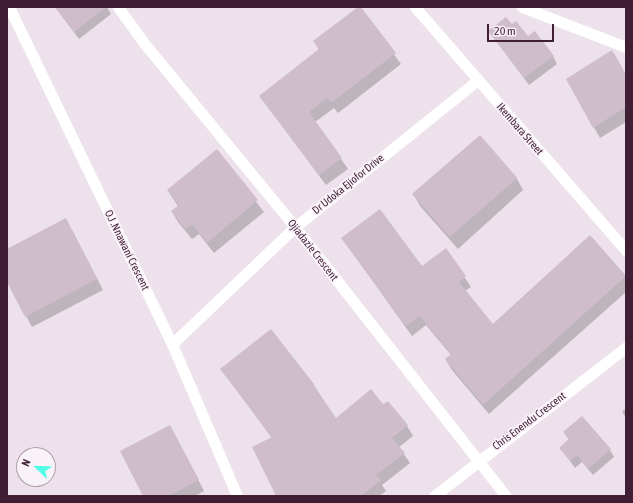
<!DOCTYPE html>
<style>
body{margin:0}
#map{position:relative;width:633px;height:503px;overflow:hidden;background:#ede1eb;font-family:"Asap Condensed",sans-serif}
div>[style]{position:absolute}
.shadow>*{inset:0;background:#0003}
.building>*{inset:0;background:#cfbdcb;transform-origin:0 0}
.minor>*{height:11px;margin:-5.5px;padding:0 5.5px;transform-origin:5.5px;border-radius:5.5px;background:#fff}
span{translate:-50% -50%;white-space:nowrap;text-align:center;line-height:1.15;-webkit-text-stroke:3.5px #f9f2f9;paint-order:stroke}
.street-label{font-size:11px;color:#401f35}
.frame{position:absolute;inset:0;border:8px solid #401f35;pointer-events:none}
.north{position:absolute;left:16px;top:447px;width:40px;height:40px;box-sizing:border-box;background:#f9f2f9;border:1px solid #af9eab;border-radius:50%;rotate:293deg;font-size:11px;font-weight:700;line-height:16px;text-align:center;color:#401f35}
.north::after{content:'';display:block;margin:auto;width:14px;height:18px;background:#4effe5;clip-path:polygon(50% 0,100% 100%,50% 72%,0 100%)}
.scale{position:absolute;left:487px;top:24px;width:67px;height:18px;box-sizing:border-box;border:2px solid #401f35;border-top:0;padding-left:5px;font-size:12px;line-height:14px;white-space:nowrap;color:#401f35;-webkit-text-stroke:3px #f9f2f9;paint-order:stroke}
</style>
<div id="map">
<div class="shadow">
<div style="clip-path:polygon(55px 7px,107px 7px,111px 14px,79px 39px)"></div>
<div style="clip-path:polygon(359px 7px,401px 64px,338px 113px,334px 108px,315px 122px,348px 169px,326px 185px,260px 96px,319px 50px,314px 41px)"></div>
<div style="clip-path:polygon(512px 26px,553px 56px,557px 64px,529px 85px,489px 31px)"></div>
<div style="clip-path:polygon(626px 75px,626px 122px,600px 138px,567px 80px)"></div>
<div style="clip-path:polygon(480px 137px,517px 179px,523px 190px,458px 249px,420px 206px,414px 195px)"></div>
<div style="clip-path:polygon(216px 151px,264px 212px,214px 253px,199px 234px,192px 239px,178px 222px,172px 212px,178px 206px,168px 191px)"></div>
<div style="clip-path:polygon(72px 230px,103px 290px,32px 327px,7px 280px,7px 250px)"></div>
<div style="clip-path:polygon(590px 236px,626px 276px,626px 292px,489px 414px,452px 370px,446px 360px,451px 355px,426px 325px,412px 336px,342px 238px,422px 268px,446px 250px,471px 287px,465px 291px,492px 325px)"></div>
<div style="clip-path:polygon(221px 369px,313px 384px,336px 419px,383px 406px,407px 426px,413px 436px,399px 447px,410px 463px,382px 485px,386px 491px,379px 496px,277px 496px,272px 438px)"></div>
<div style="clip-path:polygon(626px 409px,626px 418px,622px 411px)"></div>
<div style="clip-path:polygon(564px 432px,610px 450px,614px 457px,593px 475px,582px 462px,575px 468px,561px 448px,569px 440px)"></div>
<div style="clip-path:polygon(176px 437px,204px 491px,195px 496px,145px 496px)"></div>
</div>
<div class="building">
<div style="clip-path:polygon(55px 7px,106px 7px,74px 32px)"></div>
<div style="clip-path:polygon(358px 7px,361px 7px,396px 53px,331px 103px,327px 98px,309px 112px,342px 158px,319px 175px,259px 96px,319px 49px,313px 41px)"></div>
<div style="clip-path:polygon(506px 17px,512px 24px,516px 21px,528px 36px,535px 31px,554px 56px,524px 78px,488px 31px)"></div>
<div style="clip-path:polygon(612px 50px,626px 74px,626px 107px,593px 128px,566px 79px)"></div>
<div style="left:480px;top:135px;width:57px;height:90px;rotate:49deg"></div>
<div style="clip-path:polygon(217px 149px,258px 200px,207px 243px,192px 224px,185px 229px,171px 211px,179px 205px,167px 190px)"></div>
<div style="clip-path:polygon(380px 209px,422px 266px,446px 248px,466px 276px,459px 282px,493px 324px,590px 235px,626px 276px,483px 405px,445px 359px,451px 354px,420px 316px,406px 326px,341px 238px)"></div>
<div style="clip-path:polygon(66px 218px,97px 279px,25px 317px,7px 282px,7px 249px)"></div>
<div style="clip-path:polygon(271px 329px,314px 384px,313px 385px,336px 418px,371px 389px,383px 404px,388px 401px,408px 425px,392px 438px,405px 453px,376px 475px,381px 480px,361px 496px,276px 496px,252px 447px,272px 437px,220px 369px)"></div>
<div style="clip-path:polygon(582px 416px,611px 449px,588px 469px,577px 455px,570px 461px,559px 448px,569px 439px,563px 432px)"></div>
<div style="clip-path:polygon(170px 425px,199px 480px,169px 496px,143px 496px,120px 451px)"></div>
</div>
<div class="minor">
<div style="left:9px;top:7px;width:374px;rotate:64.2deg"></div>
<div style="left:172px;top:344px;width:165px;rotate:66.8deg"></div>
<div style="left:118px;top:7px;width:44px;rotate:54.2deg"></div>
<div style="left:144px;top:43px;width:238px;rotate:50.6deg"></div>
<div style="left:295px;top:227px;width:342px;rotate:51.9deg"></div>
<div style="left:415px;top:7px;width:323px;rotate:49.1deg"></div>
<div style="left:522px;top:7px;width:111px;rotate:21deg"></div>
<div style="left:172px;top:344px;width:170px;rotate:-43.6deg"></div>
<div style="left:295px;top:227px;width:235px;rotate:-38.8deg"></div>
<div style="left:434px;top:496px;width:243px;rotate:-37.8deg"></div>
</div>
<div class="street-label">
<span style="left:520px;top:129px;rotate:49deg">Ikembara Street</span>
<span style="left:348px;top:184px;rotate:-39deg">Dr Udoka Ejiofor Drive</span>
<span style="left:127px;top:250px;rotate:64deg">O.J .Nnawani Crescent</span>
<span style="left:313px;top:250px;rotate:52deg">Ojiadazie Crescent</span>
<span style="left:529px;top:421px;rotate:-37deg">Chris Enendu Crescent</span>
</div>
<div class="frame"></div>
<div class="north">N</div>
<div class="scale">20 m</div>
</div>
